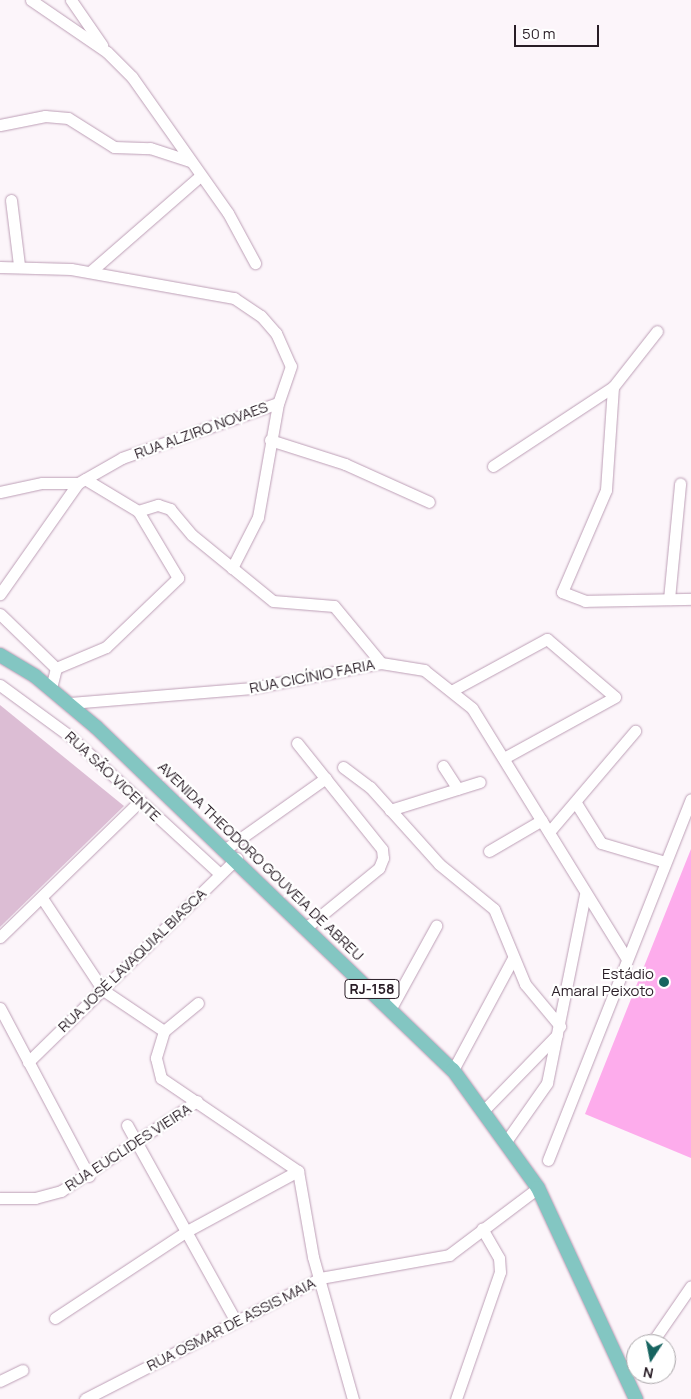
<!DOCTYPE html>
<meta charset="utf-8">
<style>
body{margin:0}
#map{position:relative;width:691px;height:1399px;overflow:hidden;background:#fcf5fa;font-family:Manrope,sans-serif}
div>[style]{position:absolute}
.green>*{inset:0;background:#fdacec}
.building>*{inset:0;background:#dcbdd4}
.roads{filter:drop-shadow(0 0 1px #bd9fb6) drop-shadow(0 0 1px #bd9fb6)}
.minor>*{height:11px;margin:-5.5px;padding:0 5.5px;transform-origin:5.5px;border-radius:5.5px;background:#fff}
.major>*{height:14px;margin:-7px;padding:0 7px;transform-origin:7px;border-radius:7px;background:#83c6c2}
.dots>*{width:14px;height:14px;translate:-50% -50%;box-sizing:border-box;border:2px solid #fff;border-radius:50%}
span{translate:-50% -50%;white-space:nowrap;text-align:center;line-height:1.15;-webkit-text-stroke:4.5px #fff;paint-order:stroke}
.shield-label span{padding:1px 4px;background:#fff;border:1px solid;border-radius:4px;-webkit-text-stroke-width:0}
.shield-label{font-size:14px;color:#291d26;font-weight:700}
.street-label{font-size:15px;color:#291d26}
.poi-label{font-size:15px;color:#291d26}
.right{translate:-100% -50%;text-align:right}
.north{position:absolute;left:626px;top:1334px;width:50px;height:50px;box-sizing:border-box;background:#fff;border:1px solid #a9a5a8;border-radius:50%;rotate:191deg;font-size:14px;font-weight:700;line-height:20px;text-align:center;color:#291d26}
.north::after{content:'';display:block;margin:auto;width:18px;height:22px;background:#176460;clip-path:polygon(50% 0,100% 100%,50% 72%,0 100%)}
.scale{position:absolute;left:514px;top:25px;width:85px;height:22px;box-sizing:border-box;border:2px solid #291d26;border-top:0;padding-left:6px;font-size:15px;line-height:18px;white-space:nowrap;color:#291d26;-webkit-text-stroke:4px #fff;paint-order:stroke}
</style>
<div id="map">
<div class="green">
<div style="clip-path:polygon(691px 849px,691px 1158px,585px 1114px)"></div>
</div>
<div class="building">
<div style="clip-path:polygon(0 705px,124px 806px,0 927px)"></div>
</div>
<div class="roads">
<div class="minor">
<div style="left:31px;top:0;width:92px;rotate:34.4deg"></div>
<div style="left:107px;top:52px;width:35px;rotate:45deg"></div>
<div style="left:132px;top:77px;width:166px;rotate:54.8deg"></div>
<div style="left:228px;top:213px;width:57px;rotate:61.6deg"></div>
<div style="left:71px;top:0;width:55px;rotate:55.4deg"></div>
<div style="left:0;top:125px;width:46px;rotate:-11.3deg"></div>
<div style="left:45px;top:116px;width:23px;rotate:5deg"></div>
<div style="left:68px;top:118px;width:54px;rotate:32.2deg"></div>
<div style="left:114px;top:147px;width:36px;rotate:2deg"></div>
<div style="left:150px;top:148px;width:42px;rotate:18deg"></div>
<div style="left:11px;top:200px;width:65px;rotate:83deg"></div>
<div style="left:0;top:267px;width:71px;rotate:1.6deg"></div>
<div style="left:71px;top:269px;width:166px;rotate:10.1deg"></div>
<div style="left:234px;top:298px;width:32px;rotate:34deg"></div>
<div style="left:261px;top:316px;width:23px;rotate:49deg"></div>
<div style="left:276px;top:333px;width:36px;rotate:66deg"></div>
<div style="left:291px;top:366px;width:39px;rotate:109deg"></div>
<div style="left:278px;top:403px;width:165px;rotate:160.6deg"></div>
<div style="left:122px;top:458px;width:51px;rotate:150.4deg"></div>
<div style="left:78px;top:483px;width:136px;rotate:125.1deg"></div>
<div style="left:90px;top:272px;width:146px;rotate:-41.1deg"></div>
<div style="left:613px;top:387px;width:103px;rotate:93.9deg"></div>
<div style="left:606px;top:490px;width:111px;rotate:113.3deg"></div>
<div style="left:562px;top:592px;width:25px;rotate:21deg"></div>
<div style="left:585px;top:601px;width:106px;rotate:-1.1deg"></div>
<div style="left:270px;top:440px;width:79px;rotate:17.7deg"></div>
<div style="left:345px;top:464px;width:92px;rotate:24.3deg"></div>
<div style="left:493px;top:466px;width:144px;rotate:-33.4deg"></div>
<div style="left:613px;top:387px;width:71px;rotate:-51.8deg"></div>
<div style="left:0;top:492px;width:43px;rotate:-12.1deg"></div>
<div style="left:42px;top:483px;width:36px"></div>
<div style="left:138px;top:511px;width:21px;rotate:-17deg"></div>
<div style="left:158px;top:505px;width:13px;rotate:18deg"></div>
<div style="left:170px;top:509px;width:34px;rotate:50deg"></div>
<div style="left:192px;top:535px;width:104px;rotate:39.2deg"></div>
<div style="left:273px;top:601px;width:61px;rotate:4.7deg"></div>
<div style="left:334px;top:606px;width:74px;rotate:50.5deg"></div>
<div style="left:232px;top:568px;width:57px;rotate:-63deg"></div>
<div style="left:258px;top:517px;width:116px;rotate:-80deg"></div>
<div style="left:669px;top:599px;width:116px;rotate:-84.5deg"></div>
<div style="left:0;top:614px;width:78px;rotate:44deg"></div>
<div style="left:56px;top:668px;width:21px;rotate:104deg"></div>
<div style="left:56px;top:668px;width:54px;rotate:-22.8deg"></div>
<div style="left:106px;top:647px;width:100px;rotate:-43.8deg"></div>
<div style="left:178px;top:578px;width:78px;rotate:-120.8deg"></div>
<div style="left:138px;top:511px;width:62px;rotate:-148.9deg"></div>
<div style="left:0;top:685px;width:88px;rotate:36.2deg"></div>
<div style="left:71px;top:737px;width:202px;rotate:42.6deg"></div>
<div style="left:453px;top:690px;width:107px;rotate:-28.5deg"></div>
<div style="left:547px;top:639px;width:89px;rotate:40.5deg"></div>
<div style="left:615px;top:697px;width:127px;rotate:151.2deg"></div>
<div style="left:70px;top:703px;width:183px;rotate:-4.7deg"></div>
<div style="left:252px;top:688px;width:131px;rotate:-11deg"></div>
<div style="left:381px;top:663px;width:44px;rotate:9.2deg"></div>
<div style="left:424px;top:670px;width:61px;rotate:38.4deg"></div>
<div style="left:472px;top:708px;width:293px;rotate:58.3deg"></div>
<div style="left:297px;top:743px;width:136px;rotate:51.3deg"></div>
<div style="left:382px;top:849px;width:9px;rotate:84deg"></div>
<div style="left:383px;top:858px;width:11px;rotate:112deg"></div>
<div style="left:379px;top:868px;width:92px;rotate:140.8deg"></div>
<div style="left:443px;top:766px;width:27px;rotate:57deg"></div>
<div style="left:343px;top:767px;width:34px;rotate:37deg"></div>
<div style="left:370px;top:787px;width:103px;rotate:48.1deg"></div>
<div style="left:439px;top:864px;width:71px;rotate:39.3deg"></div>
<div style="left:494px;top:909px;width:81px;rotate:67.5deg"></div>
<div style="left:525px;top:984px;width:55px;rotate:50.2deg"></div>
<div style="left:576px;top:803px;width:47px;rotate:58deg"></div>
<div style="left:601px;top:843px;width:67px;rotate:16.5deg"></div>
<div style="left:390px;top:810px;width:94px;rotate:-17.3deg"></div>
<div style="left:549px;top:832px;width:133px;rotate:-49.6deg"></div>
<div style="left:227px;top:848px;width:121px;rotate:-35.3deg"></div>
<div style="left:489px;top:851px;width:61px;rotate:-30.3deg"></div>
<div style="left:42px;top:898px;width:110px;rotate:56.5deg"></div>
<div style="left:103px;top:990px;width:73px;rotate:33.9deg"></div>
<div style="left:0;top:937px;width:194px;rotate:-44.2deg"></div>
<div style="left:0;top:1008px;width:190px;rotate:62.1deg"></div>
<div style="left:391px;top:1008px;width:94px;rotate:-61.2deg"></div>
<div style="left:164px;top:1031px;width:28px;rotate:107deg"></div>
<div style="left:156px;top:1058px;width:21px;rotate:76deg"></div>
<div style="left:161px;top:1078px;width:166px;rotate:34.2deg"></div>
<div style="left:298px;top:1171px;width:87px;rotate:80.1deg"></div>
<div style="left:313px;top:1257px;width:148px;rotate:74.3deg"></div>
<div style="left:164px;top:1031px;width:44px;rotate:-39.5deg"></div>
<div style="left:28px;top:1062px;width:292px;rotate:-44.3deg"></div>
<div style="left:453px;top:1070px;width:127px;rotate:-61.8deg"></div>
<div style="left:485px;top:1109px;width:103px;rotate:-45.8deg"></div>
<div style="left:127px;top:1125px;width:225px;rotate:61deg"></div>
<div style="left:507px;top:1140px;width:70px;rotate:-54.9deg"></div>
<div style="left:547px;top:1083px;width:192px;rotate:-78.6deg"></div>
<div style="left:548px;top:1160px;width:388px;rotate:-68.4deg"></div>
<div style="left:0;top:1198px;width:35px"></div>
<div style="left:35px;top:1198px;width:27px;rotate:-15deg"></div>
<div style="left:61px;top:1191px;width:163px;rotate:-33.5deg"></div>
<div style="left:55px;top:1318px;width:158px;rotate:-33.4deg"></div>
<div style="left:187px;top:1231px;width:126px;rotate:-28.4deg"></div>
<div style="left:651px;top:1344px;width:70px;rotate:-55.4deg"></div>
<div style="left:625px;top:1377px;width:17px;rotate:-50deg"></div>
<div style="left:0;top:1381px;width:25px;rotate:-26deg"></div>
<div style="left:85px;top:1399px;width:264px;rotate:-27.2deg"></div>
<div style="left:320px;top:1278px;width:131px;rotate:-10.1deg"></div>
<div style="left:449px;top:1255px;width:111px;rotate:-37deg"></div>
<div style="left:456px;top:1399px;width:134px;rotate:-70.9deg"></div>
<div style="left:500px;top:1272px;width:14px;rotate:-94deg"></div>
<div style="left:499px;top:1258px;width:34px;rotate:-120deg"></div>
</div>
<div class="major">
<div style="left:0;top:655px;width:41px;rotate:31deg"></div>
<div style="left:35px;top:676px;width:80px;rotate:39.9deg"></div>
<div style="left:96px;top:727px;width:495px;rotate:43.9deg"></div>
<div style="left:453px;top:1070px;width:145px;rotate:54.2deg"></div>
<div style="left:538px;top:1188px;width:233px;rotate:65.1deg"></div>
</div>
</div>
<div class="dots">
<div style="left:664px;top:982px;background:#176460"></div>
</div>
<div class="shield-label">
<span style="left:372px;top:989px">RJ-158</span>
</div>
<div class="street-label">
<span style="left:201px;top:430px;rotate:-20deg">RUA ALZIRO NOVAES</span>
<span style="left:312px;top:676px;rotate:-11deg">RUA CICÍNIO FARIA</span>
<span style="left:113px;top:776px;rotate:43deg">RUA SÃO VICENTE</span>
<span style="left:261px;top:861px;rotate:44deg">AVENIDA THEODORO GOUVEIA DE ABREU</span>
<span style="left:132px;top:960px;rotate:-44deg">RUA JOSÉ LAVAQUIAL BIASCA</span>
<span style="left:128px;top:1147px;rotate:-33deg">RUA EUCLIDES VIEIRA</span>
<span style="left:231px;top:1324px;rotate:-27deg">RUA OSMAR DE ASSIS MAIA</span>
</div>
<div class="poi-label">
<span class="right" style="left:654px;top:982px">Estádio<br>Amaral Peixoto</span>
</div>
<div class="north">N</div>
<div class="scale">50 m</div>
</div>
